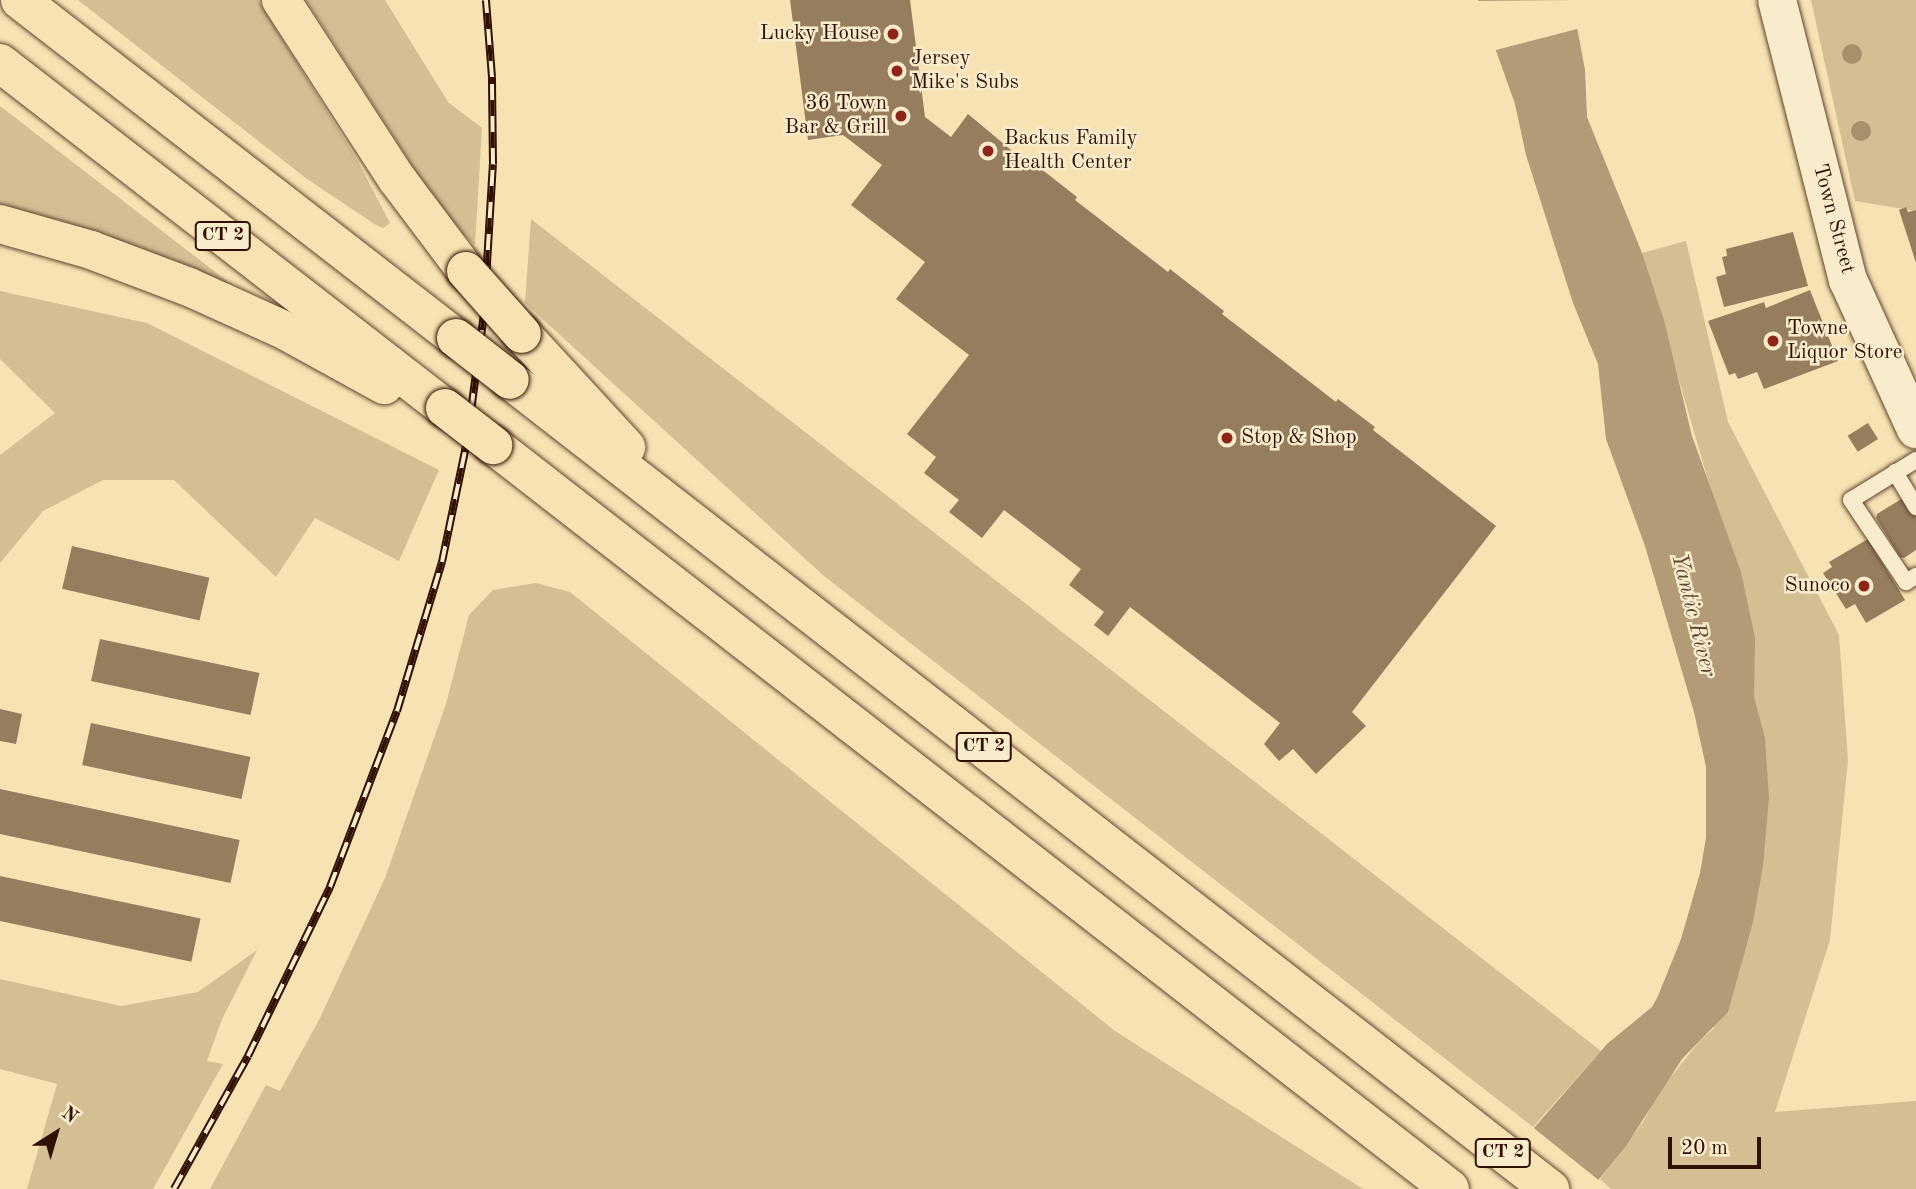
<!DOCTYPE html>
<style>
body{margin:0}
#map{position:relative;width:1916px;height:1189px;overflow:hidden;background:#f6e2b2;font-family:"Old Standard TT",serif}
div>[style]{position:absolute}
.green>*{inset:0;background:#d4be94}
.water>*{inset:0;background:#b29b76}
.pier>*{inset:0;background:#f6e2b2}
.building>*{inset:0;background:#967d5e;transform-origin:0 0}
.roads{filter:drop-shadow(0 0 2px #61442e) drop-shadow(0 0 2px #61442e)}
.service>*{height:16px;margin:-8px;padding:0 8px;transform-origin:8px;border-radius:8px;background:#f9eccd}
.secondary>*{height:38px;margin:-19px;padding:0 19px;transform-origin:19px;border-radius:19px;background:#f9eccd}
.motorway>*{height:38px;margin:-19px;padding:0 19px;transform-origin:19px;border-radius:19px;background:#f6e2b2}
.rail>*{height:8px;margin-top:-4px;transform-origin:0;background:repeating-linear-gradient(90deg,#f9eccd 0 16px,#2f1002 0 32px);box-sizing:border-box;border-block:2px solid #2f1002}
.bridges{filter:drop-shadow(0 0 2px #2f1002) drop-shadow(0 0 2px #2f1002)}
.motorway-bridge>*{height:38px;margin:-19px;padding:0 19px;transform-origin:19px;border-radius:19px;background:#f6e2b2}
.trees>*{width:20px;height:20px;margin:-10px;border-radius:50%;background:#a8906d}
.dots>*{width:19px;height:19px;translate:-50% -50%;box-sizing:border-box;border:4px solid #f9eccd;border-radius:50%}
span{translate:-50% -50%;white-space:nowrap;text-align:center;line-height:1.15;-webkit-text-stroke:5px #f9eccd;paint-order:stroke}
.shield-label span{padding:2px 5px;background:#f9eccd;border:2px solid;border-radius:5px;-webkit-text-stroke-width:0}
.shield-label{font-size:19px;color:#2f1002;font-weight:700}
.poi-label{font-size:21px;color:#2f1002}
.right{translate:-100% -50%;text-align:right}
.left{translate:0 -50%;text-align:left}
.street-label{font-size:21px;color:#2f1002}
.water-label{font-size:23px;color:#634830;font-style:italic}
.north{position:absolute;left:21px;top:1098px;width:70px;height:70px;-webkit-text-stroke:5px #f9eccd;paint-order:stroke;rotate:37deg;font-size:19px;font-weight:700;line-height:28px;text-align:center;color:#2f1002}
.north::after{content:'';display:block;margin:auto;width:24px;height:32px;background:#2f1002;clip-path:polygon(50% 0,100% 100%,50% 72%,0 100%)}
.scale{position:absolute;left:1668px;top:1137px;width:93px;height:32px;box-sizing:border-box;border:4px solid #2f1002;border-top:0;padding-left:9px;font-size:21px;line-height:24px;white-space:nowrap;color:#2f1002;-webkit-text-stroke:5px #f9eccd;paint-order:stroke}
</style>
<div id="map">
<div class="green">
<div style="clip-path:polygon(78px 0,258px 0,356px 158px,390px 223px,383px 228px,376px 225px,307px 179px)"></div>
<div style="clip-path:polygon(306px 0,385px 0,448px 102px,482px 128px,475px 245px,449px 223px)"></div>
<div style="clip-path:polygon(1811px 0,1916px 0,1916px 211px,1855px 201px)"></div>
<div style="clip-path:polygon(0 106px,227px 281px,230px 288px,0 208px)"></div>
<div style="clip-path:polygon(531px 219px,1601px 1051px,1533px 1127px,824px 576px,525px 303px)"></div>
<div style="clip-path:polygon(1686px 241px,1728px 422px,1839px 635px,1848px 760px,1830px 940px,1775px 1112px,1916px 1101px,1916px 1189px,1611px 1189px,1600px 1179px,1643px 1122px,1660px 1090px,1699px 1042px,1714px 1028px,1754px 697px,1741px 572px,1717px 511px,1642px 253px)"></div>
<div style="clip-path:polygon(0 291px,147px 323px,439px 470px,399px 561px,315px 518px,276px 577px,174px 480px,103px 480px,43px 511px,0 563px,0 455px,55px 413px,0 359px)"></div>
<div style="clip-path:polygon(536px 583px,570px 592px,1115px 1031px,1363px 1189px,210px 1189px,266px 1085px,280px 1091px,320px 1018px,385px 878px,446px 704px,469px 615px,493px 590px)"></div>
<div style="clip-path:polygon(257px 950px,222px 1019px,207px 1061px,223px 1064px,153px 1189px,27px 1189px,57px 1084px,0 1069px,0 979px,121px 1006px,198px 992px)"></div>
</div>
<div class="water">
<div style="clip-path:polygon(1478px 0,1572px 0,1585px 70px,1587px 117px,1642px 253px,1664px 320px,1692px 436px,1741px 572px,1755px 638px,1754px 697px,1765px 738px,1769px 798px,1763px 866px,1753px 922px,1728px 1012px,1682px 1059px,1626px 1146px,1591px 1189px,1487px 1182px,1607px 1044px,1652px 1007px,1658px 996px,1681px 939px,1700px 873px,1706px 838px,1706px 767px,1694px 712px,1645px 546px,1606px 439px,1598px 364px,1573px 303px,1526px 155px,1515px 104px)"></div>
</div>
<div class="pier">
<div style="clip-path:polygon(1575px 0,1581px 28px,1492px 51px,1475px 1px)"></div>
<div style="clip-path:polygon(1530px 1125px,1601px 1182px,1596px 1189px,1478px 1189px)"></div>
</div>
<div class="building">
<div style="clip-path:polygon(790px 0,910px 0,925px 117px,951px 137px,968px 114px,1028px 164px,1031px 161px,1077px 197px,1075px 200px,1168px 272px,1170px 269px,1224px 311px,1222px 314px,1336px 402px,1338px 399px,1375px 427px,1373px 430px,1496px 526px,1352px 712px,1366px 726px,1316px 774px,1293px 749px,1279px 761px,1264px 744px,1280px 723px,1130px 607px,1108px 636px,1094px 625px,1104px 612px,1069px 585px,1081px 569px,1004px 510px,982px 538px,949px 512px,959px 500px,924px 473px,936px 457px,907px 434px,969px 355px,896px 299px,925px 262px,851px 205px,882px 165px,843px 135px,808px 140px)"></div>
<div style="clip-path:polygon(1906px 207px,1908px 212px,1916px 210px,1916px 263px,1899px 210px)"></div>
<div style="clip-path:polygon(1793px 232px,1808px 286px,1724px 307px,1716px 277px,1726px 274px,1722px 257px,1727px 256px,1726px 249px)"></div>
<div style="clip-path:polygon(1810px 290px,1838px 361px,1764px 389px,1757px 372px,1738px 379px,1735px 373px,1729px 375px,1708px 321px,1764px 302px,1766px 308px)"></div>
<div style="left:1868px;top:423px;width:19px;height:24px;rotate:58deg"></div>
<div style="clip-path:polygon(1903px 498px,1916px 516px,1916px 550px,1904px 558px,1900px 557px,1876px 518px,1877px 514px)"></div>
<div style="clip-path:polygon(1868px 539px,1905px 600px,1866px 623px,1855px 604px,1846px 609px,1823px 573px,1832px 567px,1829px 562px)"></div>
<div style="left:72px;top:546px;width:141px;height:44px;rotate:13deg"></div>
<div style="left:100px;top:639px;width:163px;height:43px;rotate:12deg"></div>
<div style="clip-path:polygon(0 709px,22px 714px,16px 744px,0 741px)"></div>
<div style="left:91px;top:723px;width:163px;height:43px;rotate:12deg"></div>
<div style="left:0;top:789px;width:245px;height:44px;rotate:12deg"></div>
<div style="left:0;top:876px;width:205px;height:44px;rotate:12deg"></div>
</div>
<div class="roads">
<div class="service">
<div style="left:1916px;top:460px;width:76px;rotate:148.4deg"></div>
<div style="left:1851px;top:500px;width:99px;rotate:56.1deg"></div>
<div style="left:1906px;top:582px;width:12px;rotate:-31deg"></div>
<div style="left:1895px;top:472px;width:41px;rotate:59deg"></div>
</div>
<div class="secondary">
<div style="left:1777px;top:0;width:289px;rotate:75.8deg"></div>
<div style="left:1848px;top:280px;width:164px;rotate:65.5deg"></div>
</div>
<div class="motorway">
<div style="left:20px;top:0;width:552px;rotate:37.78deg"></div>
<div style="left:281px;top:0;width:213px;rotate:57.1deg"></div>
<div style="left:397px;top:179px;width:115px;rotate:53.1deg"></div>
<div style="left:0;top:63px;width:563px;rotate:37.79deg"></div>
<div style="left:0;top:224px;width:95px;rotate:15.9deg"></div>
<div style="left:91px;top:250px;width:105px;rotate:20.7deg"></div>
<div style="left:189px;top:287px;width:109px;rotate:24.4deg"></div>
<div style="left:288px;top:332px;width:110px;rotate:28.9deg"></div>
<div style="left:522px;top:334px;width:154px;rotate:47.4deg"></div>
<div style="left:510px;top:380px;width:1318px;rotate:37.88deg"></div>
<div style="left:493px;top:445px;width:1212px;rotate:37.86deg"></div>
</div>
</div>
<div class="rail">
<div style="left:174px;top:1189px;width:152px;rotate:-60.9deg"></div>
<div style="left:248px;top:1056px;width:188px;rotate:-64.1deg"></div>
<div style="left:330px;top:887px;width:188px;rotate:-69.2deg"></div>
<div style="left:397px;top:711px;width:156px;rotate:-73.2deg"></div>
<div style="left:442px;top:562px;width:124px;rotate:-78.3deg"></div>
<div style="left:467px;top:441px;width:128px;rotate:-82.4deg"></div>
<div style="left:484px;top:314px;width:150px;rotate:-86.6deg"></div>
<div style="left:493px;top:164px;width:87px;rotate:-90.7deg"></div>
<div style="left:492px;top:77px;width:77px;rotate:-94.5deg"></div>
</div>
<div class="bridges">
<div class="motorway-bridge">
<div style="left:466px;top:271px;width:84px;rotate:48.4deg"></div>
<div style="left:456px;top:338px;width:68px;rotate:37.9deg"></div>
<div style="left:445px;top:408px;width:61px;rotate:37.6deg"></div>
</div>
</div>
<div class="trees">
<div style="left:1852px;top:54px"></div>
<div style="left:1861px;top:131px"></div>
</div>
<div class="dots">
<div style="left:893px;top:34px;background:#8f2418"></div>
<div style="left:897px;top:71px;background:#8f2418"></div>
<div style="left:901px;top:116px;background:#8f2418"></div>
<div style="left:988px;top:151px;background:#8f2418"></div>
<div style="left:1773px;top:341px;background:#8f2418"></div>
<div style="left:1227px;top:438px;background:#8f2418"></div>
<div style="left:1864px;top:586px;background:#8f2418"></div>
</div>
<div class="shield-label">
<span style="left:223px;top:236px">CT 2</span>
<span style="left:984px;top:747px">CT 2</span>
<span style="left:1503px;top:1153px">CT 2</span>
</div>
<div class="poi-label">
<span class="right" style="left:879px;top:34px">Lucky House</span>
<span class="left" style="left:911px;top:71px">Jersey<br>Mike's Subs</span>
<span class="right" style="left:887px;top:116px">36 Town<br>Bar &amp; Grill</span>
<span class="left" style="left:1004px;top:151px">Backus Family<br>Health Center</span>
<span class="left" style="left:1787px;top:341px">Towne<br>Liquor Store</span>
<span class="left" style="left:1241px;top:438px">Stop &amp; Shop</span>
<span class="right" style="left:1850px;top:586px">Sunoco</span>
</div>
<div class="street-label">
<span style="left:1833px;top:219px;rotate:75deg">Town Street</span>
</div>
<div class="water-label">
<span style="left:1693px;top:615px;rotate:76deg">Yantic River</span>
</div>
<div class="north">N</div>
<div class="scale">20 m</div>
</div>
